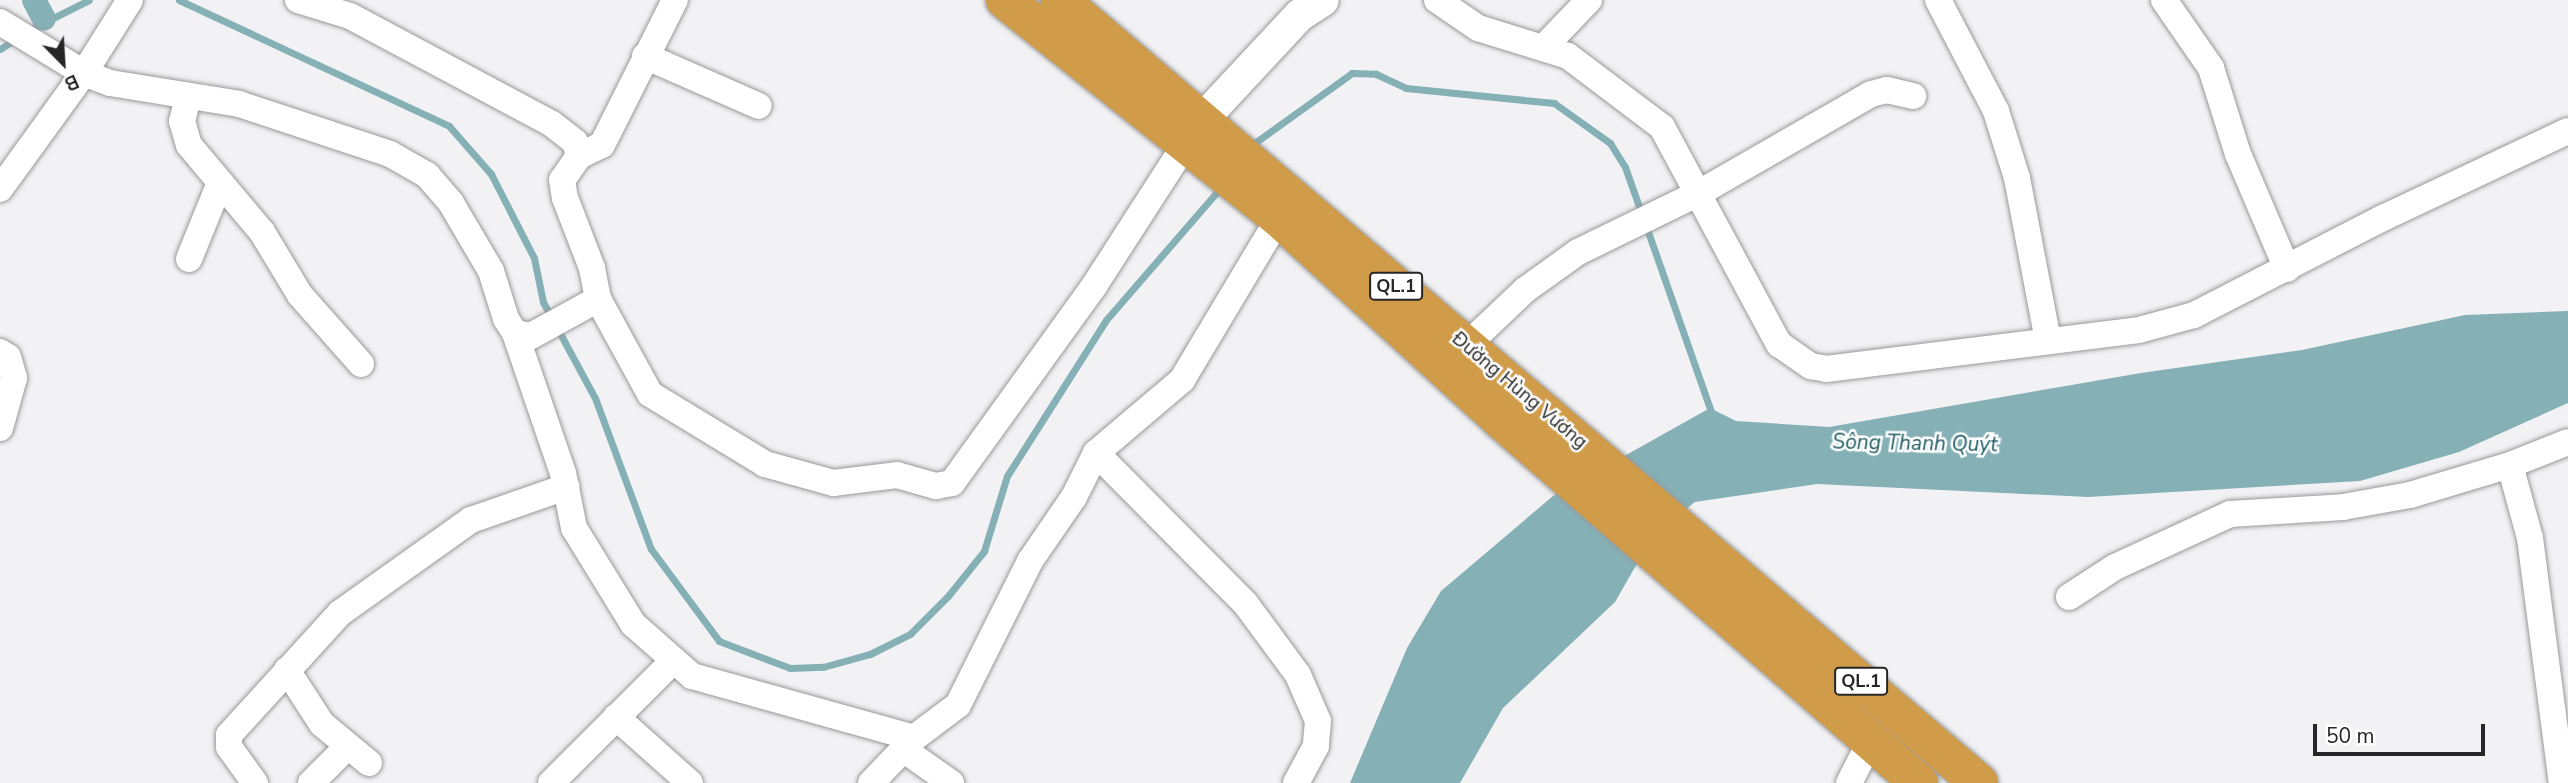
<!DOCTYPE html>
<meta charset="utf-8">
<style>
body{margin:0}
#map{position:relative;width:2568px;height:783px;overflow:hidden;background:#f2f2f4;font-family:"Nunito Sans",sans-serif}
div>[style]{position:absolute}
.water>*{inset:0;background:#85b1b6}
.stream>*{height:7px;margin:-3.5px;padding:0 3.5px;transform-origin:3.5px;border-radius:3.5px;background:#85b1b6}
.canal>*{height:24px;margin:-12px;padding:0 12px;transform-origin:12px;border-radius:12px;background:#85b1b6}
.roads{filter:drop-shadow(0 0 2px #99999a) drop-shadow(0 0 2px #99999a)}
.minor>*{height:26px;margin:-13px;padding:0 13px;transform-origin:13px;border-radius:13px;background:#fff}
.tertiary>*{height:32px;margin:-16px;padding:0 16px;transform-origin:16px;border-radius:16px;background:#fff}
.trunk>*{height:38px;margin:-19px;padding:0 19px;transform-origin:19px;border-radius:19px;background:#d09c4a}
span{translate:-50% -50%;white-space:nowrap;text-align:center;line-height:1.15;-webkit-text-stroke:5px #fff;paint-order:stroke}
.shield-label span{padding:2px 5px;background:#fff;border:2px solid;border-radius:5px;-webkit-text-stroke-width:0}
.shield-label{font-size:18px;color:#262626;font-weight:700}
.street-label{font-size:19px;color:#262626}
.water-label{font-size:21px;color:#205d64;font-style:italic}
.north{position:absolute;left:28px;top:28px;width:70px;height:70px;-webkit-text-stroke:5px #fff;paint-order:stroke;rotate:156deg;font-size:19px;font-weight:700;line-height:28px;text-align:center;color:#262626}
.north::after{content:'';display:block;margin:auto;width:24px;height:32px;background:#262626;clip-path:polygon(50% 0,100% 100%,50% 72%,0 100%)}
.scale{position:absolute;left:2313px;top:724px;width:172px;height:32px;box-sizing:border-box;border:4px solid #262626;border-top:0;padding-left:9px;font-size:21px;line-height:24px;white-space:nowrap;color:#262626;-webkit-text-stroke:5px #fff;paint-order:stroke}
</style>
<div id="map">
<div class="water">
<div style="clip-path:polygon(2568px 311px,2568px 403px,2459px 452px,2360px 481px,2088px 497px,1817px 484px,1695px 502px,1654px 534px,1615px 602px,1503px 708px,1460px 783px,1350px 783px,1407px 648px,1441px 591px,1553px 496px,1710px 408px,1736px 421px,1829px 427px,2141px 373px,2302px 350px,2465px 315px)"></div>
</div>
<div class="stream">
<div style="left:179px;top:0;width:298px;rotate:25deg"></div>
<div style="left:449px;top:126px;width:64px;rotate:48.8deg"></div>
<div style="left:491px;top:174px;width:94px;rotate:62.9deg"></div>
<div style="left:534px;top:258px;width:45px;rotate:78.4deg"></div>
<div style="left:543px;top:302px;width:109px;rotate:61.6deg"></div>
<div style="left:595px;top:398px;width:161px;rotate:69.7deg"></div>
<div style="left:651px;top:549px;width:114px;rotate:53.5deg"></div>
<div style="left:719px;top:641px;width:76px;rotate:20.8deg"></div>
<div style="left:790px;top:668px;width:33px;rotate:-2deg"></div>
<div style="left:823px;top:667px;width:49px;rotate:-15.5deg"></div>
<div style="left:870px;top:654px;width:45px;rotate:-26.6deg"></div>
<div style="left:910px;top:634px;width:54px;rotate:-45deg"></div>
<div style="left:948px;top:596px;width:58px;rotate:-51.3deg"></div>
<div style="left:984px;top:551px;width:78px;rotate:-73deg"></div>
<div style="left:1007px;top:476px;width:185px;rotate:-57.6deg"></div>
<div style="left:1106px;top:320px;width:177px;rotate:-49.1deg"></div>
<div style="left:27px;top:31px;width:69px;rotate:-26.6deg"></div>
<div style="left:0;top:49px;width:20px;rotate:-33deg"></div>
<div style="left:1249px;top:147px;width:127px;rotate:-35.7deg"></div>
<div style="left:1352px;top:73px;width:24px;rotate:2deg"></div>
<div style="left:1376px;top:74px;width:33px;rotate:25deg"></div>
<div style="left:1406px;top:88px;width:149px;rotate:5.8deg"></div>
<div style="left:1554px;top:103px;width:69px;rotate:35.5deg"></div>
<div style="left:1610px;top:143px;width:28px;rotate:58deg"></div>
<div style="left:1625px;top:167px;width:51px;rotate:70.5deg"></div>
<div style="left:1646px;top:226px;width:202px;rotate:70.7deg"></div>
</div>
<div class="canal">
<div style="left:34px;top:0;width:21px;rotate:62deg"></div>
</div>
<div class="roads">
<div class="minor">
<div style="left:298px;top:0;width:54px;rotate:17.1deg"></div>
<div style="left:350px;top:16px;width:229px;rotate:28.1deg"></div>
<div style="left:552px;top:124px;width:29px;rotate:38deg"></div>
<div style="left:575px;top:142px;width:15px;rotate:74deg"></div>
<div style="left:579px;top:156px;width:29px;rotate:125deg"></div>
<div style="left:562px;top:180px;width:18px;rotate:81deg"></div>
<div style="left:565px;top:198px;width:75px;rotate:68.9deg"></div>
<div style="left:592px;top:268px;width:32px;rotate:79deg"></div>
<div style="left:598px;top:299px;width:108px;rotate:61.3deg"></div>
<div style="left:650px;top:394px;width:135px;rotate:31.3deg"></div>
<div style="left:765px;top:464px;width:71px;rotate:15.6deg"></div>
<div style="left:833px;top:483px;width:64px;rotate:-7.1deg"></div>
<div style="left:897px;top:475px;width:41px;rotate:15.8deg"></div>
<div style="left:936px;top:486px;width:16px;rotate:-11deg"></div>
<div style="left:952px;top:483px;width:243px;rotate:-54.2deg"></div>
<div style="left:1094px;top:286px;width:184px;rotate:-57.2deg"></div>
<div style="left:1437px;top:0;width:50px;rotate:34.3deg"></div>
<div style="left:1478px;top:28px;width:94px;rotate:17.3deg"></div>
<div style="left:1568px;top:56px;width:118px;rotate:37.1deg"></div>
<div style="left:1662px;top:127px;width:247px;rotate:61.7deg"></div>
<div style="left:1779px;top:344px;width:39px;rotate:35deg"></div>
<div style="left:1811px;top:366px;width:15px;rotate:11deg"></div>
<div style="left:1826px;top:369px;width:315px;rotate:-7.1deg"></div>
<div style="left:2139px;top:330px;width:57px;rotate:-15.3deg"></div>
<div style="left:2194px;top:315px;width:212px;rotate:-27.2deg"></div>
<div style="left:2383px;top:218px;width:204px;rotate:-25.2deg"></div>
<div style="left:1938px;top:0;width:125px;rotate:62.4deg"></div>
<div style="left:1996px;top:111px;width:70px;rotate:72.6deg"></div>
<div style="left:2017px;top:178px;width:166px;rotate:79.2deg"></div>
<div style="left:2164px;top:0;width:83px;rotate:55.3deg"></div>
<div style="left:2211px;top:68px;width:90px;rotate:72.6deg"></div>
<div style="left:2238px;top:154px;width:125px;rotate:66.9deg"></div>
<div style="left:0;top:22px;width:98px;rotate:31.3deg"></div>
<div style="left:84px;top:73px;width:28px;rotate:21deg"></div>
<div style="left:110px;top:83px;width:131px;rotate:9.2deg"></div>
<div style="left:239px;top:104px;width:159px;rotate:18.3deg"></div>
<div style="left:390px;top:154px;width:43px;rotate:29.6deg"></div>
<div style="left:427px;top:175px;width:37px;rotate:49deg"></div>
<div style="left:451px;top:203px;width:79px;rotate:59.5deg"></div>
<div style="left:491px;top:271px;width:50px;rotate:72.6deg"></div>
<div style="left:506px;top:319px;width:17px;rotate:57deg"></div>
<div style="left:515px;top:333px;width:16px;rotate:11deg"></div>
<div style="left:531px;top:336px;width:77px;rotate:-28.9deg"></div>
<div style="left:1544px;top:47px;width:65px;rotate:-46.2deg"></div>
<div style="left:645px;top:56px;width:124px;rotate:23.7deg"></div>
<div style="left:188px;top:96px;width:26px;rotate:103deg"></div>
<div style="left:182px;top:121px;width:25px;rotate:74deg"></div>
<div style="left:189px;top:145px;width:114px;rotate:50deg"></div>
<div style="left:262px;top:232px;width:74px;rotate:58.9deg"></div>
<div style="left:300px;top:295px;width:92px;rotate:48.5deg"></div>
<div style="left:579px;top:156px;width:25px;rotate:-26deg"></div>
<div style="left:602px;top:145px;width:162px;rotate:-63.3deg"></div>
<div style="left:0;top:189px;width:143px;rotate:-54.1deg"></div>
<div style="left:84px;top:73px;width:86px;rotate:-57.8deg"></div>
<div style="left:189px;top:259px;width:80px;rotate:-67.9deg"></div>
<div style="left:515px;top:333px;width:148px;rotate:71.1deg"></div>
<div style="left:563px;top:473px;width:56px;rotate:78.7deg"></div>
<div style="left:574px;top:528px;width:113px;rotate:58.4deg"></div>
<div style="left:633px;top:624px;width:79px;rotate:41.4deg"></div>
<div style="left:692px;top:676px;width:230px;rotate:15.6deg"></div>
<div style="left:914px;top:738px;width:55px;rotate:-36.9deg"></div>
<div style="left:958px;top:705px;width:161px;rotate:-63.4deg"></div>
<div style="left:1030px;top:561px;width:78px;rotate:-55.5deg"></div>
<div style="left:1074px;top:497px;width:49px;rotate:-63.4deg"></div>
<div style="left:1096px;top:453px;width:113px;rotate:-40.3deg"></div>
<div style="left:1182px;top:380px;width:189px;rotate:-59.1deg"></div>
<div style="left:1465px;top:347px;width:83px;rotate:-43.5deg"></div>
<div style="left:1525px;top:290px;width:65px;rotate:-35.6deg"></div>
<div style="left:1578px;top:252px;width:135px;rotate:-26deg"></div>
<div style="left:1699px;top:193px;width:198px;rotate:-29.9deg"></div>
<div style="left:1871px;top:94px;width:16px;rotate:-14deg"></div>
<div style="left:1887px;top:90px;width:27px;rotate:13deg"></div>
<div style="left:0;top:352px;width:9px;rotate:32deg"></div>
<div style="left:8px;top:357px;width:22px;rotate:74deg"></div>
<div style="left:14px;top:378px;width:52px;rotate:105.6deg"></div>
<div style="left:1096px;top:453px;width:211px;rotate:45.2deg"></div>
<div style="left:1245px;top:603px;width:89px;rotate:53.6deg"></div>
<div style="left:1298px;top:675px;width:50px;rotate:66.5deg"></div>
<div style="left:1318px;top:721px;width:25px;rotate:95deg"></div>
<div style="left:1316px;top:746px;width:42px;rotate:118.4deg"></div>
<div style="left:2510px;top:465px;width:76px;rotate:74.7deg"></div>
<div style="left:2530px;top:538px;width:247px;rotate:82.6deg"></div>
<div style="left:2069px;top:597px;width:55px;rotate:-33.1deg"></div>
<div style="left:2115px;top:567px;width:127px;rotate:-24.7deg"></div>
<div style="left:2230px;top:514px;width:113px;rotate:-3.5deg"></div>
<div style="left:2343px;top:507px;width:68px;rotate:-10.2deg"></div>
<div style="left:2410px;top:495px;width:104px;rotate:-16.7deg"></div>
<div style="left:2510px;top:465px;width:62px;rotate:-21.6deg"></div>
<div style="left:287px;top:670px;width:64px;rotate:57.1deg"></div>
<div style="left:322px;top:724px;width:61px;rotate:39.7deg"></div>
<div style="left:616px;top:717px;width:99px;rotate:41.7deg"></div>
<div style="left:903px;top:749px;width:59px;rotate:35.3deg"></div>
<div style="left:255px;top:783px;width:44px;rotate:-125.8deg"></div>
<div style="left:229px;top:747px;width:12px;rotate:-90deg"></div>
<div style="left:229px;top:735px;width:165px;rotate:-47.7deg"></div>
<div style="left:340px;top:613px;width:161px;rotate:-35.4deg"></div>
<div style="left:471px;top:520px;width:101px;rotate:-19.2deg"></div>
<div style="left:311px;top:783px;width:49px;rotate:-45deg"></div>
<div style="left:551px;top:783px;width:171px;rotate:-45deg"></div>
<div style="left:871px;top:783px;width:62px;rotate:-46.3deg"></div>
<div style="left:1849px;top:783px;width:46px;rotate:-62.9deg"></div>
</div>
<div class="tertiary">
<div style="left:1201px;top:121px;width:145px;rotate:-47deg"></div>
<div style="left:1300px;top:15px;width:27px;rotate:-33deg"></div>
</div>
<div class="trunk">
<div style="left:1005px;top:0;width:350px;rotate:38.5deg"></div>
<div style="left:1279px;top:218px;width:302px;rotate:42.3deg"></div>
<div style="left:1502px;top:421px;width:552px;rotate:40.96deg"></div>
<div style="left:1060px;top:0;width:1207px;rotate:40.43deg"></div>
</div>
</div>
<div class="shield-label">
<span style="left:1396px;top:286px">QL.1</span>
<span style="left:1861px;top:681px">QL.1</span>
</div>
<div class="street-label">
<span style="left:1519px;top:391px;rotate:40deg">Đường Hùng Vương</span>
</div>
<div class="water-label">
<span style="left:1915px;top:443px;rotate:1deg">Sông Thanh Quýt</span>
</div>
<div class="north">B</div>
<div class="scale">50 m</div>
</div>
